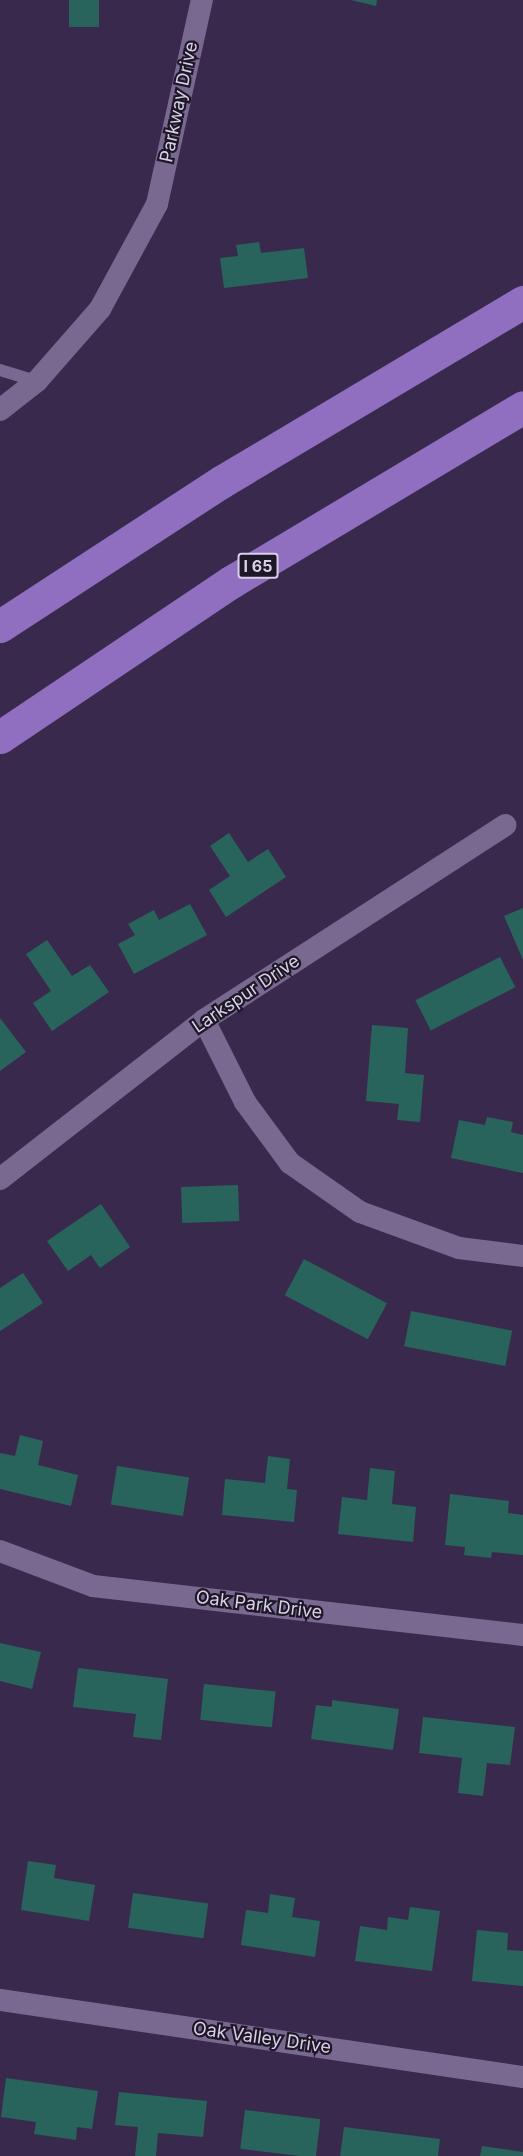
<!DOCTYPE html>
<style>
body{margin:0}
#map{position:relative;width:523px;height:2156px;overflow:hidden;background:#392a4d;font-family:Inter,sans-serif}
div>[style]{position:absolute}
.building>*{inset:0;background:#28645b;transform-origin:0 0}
.service>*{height:12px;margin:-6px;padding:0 6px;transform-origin:6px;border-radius:6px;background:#796991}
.minor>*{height:22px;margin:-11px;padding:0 11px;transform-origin:11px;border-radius:11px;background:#796991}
.motorway>*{height:33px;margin:-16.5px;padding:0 16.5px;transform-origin:16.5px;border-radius:16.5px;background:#906ec0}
span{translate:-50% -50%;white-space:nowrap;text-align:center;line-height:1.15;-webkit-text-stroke:4.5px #1d1727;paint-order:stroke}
.shield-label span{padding:2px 4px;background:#1d1727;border:2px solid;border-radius:4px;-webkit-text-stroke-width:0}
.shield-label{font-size:16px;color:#d8d0e6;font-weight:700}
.street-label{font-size:18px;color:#d8d0e6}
</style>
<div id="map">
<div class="building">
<div style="left:69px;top:0;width:30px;height:27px"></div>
<div style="clip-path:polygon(351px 0,377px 0,376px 6px)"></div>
<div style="clip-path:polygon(259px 242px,261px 253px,304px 248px,308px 278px,224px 288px,220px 258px,238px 256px,236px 245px)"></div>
<div style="clip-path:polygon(229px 833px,248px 862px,268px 849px,286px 877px,226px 917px,209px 890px,230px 876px,210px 846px)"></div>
<div style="clip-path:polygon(190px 904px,207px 935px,134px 974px,118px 944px,135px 935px,128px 924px,154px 910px,159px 920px)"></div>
<div style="clip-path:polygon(523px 908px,523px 960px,504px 916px)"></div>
<div style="clip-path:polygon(47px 940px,72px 976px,90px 965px,109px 992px,52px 1031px,33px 1003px,51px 991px,26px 954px)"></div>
<div style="left:500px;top:957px;width:34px;height:95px;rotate:63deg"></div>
<div style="clip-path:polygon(0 1018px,26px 1052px,0 1071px)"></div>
<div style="clip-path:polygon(372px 1025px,408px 1028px,405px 1073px,424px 1075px,420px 1122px,397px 1120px,399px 1104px,366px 1101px)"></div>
<div style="clip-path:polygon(487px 1117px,513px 1122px,511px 1132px,523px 1135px,523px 1173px,451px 1158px,459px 1120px,485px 1125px)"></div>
<div style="left:238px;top:1185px;width:36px;height:57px;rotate:88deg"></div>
<div style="clip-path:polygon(101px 1204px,130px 1247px,100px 1268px,91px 1255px,68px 1271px,47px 1241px)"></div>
<div style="left:304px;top:1259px;width:94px;height:41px;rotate:28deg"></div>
<div style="clip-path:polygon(23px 1273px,43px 1303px,0 1331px,0 1288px)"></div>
<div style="left:411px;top:1311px;width:103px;height:36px;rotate:11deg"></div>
<div style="clip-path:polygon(20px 1435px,43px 1441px,38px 1465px,78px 1475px,71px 1506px,0 1489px,0 1453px,15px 1456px)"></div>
<div style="clip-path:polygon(268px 1456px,290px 1459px,287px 1489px,297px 1490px,294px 1522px,222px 1515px,225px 1479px,265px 1483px)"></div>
<div style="left:117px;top:1466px;width:73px;height:39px;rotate:9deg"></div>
<div style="clip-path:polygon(370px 1468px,395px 1471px,392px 1504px,416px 1507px,413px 1542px,338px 1534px,342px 1497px,367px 1500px)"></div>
<div style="clip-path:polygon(450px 1494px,509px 1501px,508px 1513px,523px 1515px,523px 1555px,492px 1552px,491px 1558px,464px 1555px,465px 1547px,445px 1545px)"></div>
<div style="clip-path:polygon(0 1643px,41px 1652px,32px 1689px,0 1681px)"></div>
<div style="clip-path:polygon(78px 1668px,168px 1679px,161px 1740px,133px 1737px,136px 1714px,73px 1707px)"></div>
<div style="left:204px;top:1684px;width:72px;height:36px;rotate:6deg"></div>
<div style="clip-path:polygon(332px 1700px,399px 1709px,393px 1750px,311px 1739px,316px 1705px,332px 1707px)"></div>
<div style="clip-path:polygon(423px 1717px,515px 1727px,510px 1765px,487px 1763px,483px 1796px,458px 1793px,462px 1758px,419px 1753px)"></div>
<div style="clip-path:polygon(28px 1861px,56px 1865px,54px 1878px,95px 1885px,89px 1921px,21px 1910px)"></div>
<div style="left:133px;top:1893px;width:76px;height:35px;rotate:8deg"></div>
<div style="clip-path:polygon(270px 1894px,295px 1898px,292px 1917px,320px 1921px,315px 1957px,241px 1945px,246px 1910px,268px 1913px)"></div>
<div style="clip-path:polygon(410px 1907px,440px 1911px,432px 1971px,355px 1961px,360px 1926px,387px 1930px,388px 1917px,408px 1920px)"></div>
<div style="clip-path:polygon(477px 1930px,508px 1933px,507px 1950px,523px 1951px,523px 1986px,472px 1981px)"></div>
<div style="clip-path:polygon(6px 2078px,98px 2091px,92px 2129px,77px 2127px,76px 2140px,34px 2134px,36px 2122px,1px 2117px)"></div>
<div style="clip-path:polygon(119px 2092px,207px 2101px,203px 2137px,158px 2133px,156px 2156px,135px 2156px,138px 2127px,115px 2125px)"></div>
<div style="left:245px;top:2110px;width:76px;height:39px;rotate:7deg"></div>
<div style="clip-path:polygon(344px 2127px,440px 2139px,438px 2156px,340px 2156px)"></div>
<div style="clip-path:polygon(482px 2146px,523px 2152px,523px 2156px,480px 2156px)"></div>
</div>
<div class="service">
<div style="left:0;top:370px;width:39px;rotate:17deg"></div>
</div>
<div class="minor">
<div style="left:0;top:410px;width:47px;rotate:-38.1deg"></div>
<div style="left:37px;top:381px;width:96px;rotate:-48.8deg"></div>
<div style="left:100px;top:309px;width:119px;rotate:-61.5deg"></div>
<div style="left:157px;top:204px;width:209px;rotate:-77.6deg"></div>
<div style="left:204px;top:1020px;width:92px;rotate:63.4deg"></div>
<div style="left:245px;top:1102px;width:76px;rotate:53.6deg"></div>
<div style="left:290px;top:1163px;width:85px;rotate:35deg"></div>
<div style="left:360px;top:1212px;width:105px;rotate:20deg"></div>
<div style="left:459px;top:1248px;width:64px;rotate:7.1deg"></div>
<div style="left:0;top:1179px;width:259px;rotate:-37.9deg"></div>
<div style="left:204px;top:1020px;width:359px;rotate:-32.9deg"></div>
<div style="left:0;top:1551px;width:99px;rotate:20.6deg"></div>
<div style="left:93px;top:1586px;width:433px;rotate:6.5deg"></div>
<div style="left:0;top:2000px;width:529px;rotate:8.38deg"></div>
</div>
<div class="motorway">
<div style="left:0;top:626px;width:264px;rotate:-33.1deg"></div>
<div style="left:221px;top:482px;width:352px;rotate:-30.8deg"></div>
<div style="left:0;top:737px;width:278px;rotate:-33.9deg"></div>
<div style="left:231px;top:582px;width:340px;rotate:-30.9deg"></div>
</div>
<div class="shield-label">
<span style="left:258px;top:566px">I 65</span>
</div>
<div class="street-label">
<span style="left:179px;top:102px;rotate:-78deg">Parkway Drive</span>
<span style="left:246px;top:994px;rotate:-34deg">Larkspur Drive</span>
<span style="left:259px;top:1605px;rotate:7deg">Oak Park Drive</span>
<span style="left:262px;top:2038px;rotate:8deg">Oak Valley Drive</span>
</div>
</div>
